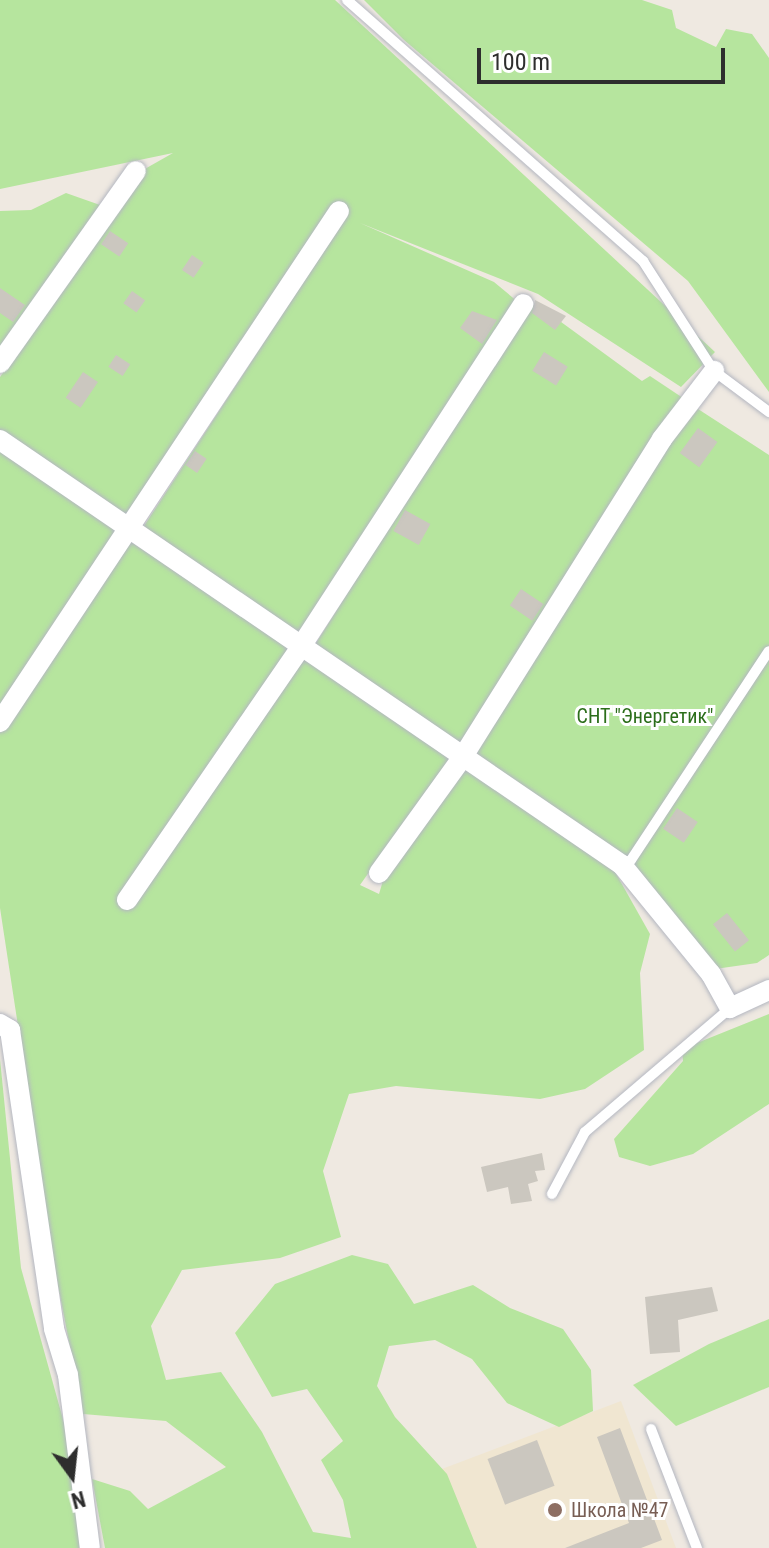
<!DOCTYPE html>
<meta charset="utf-8">
<style>
body{margin:0}
#map{position:relative;width:769px;height:1548px;overflow:hidden;background:#efe9e1;font-family:"Roboto Condensed",sans-serif}
div>[style]{position:absolute}
.education>*{inset:0;background:#f0e6d1}
.green>*{inset:0;background:#b6e59e}
.building>*{inset:0;background:#cbc7bf;transform-origin:0 0}
.roads{filter:drop-shadow(0 0 2px #b4b7c1) drop-shadow(0 0 2px #b4b7c1)}
.service>*{height:10px;margin:-5px;padding:0 5px;transform-origin:5px;border-radius:5px;background:#fff}
.minor>*{height:20px;margin:-10px;padding:0 10px;transform-origin:10px;border-radius:10px;background:#fff}
.dots>*{width:22px;height:22px;translate:-50% -50%;box-sizing:border-box;border:4px solid #fff;border-radius:50%}
span{translate:-50% -50%;white-space:nowrap;text-align:center;line-height:1.15;-webkit-text-stroke:6px #fff;paint-order:stroke}
.park-label{font-size:20px;color:#2c6e1b}
.education-label{font-size:20px;color:#785e54}
.left{translate:0 -50%;text-align:left}
.north{position:absolute;left:32px;top:1436px;width:80px;height:80px;-webkit-text-stroke:6px #fff;paint-order:stroke;rotate:165deg;font-size:22px;font-weight:700;line-height:32px;text-align:center;color:#2e2e2e}
.north::after{content:'';display:block;margin:auto;width:28px;height:36px;background:#2e2e2e;clip-path:polygon(50% 0,100% 100%,50% 72%,0 100%)}
.scale{position:absolute;left:477px;top:48px;width:248px;height:36px;box-sizing:border-box;border:4px solid #2e2e2e;border-top:0;padding-left:10px;font-size:24px;line-height:28px;white-space:nowrap;color:#2e2e2e;-webkit-text-stroke:6px #fff;paint-order:stroke}
</style>
<div id="map">
<div class="education">
<div style="clip-path:polygon(621px 1401px,676px 1548px,463px 1548px,434px 1472px)"></div>
</div>
<div class="green">
<div style="clip-path:polygon(0 0,335px 0,715px 352px,681px 387px,538px 294px,360px 223px,494px 282px,518px 302px,298px 638px,142px 529px,346px 217px,129px 522px,0 434px,0 377px,143px 170px,173px 153px,0 189px)"></div>
<div style="clip-path:polygon(364px 0,642px 0,672px 10px,676px 28px,716px 47px,726px 29px,752px 34px,769px 58px,769px 392px,688px 281px,404px 40px)"></div>
<div style="clip-path:polygon(66px 193px,100px 205px,0 347px,0 211px,31px 210px)"></div>
<div style="clip-path:polygon(535px 303px,642px 381px,650px 376px,686px 400px,459px 746px,313px 648px,484px 376px)"></div>
<div style="clip-path:polygon(698px 409px,769px 455px,769px 955px,757px 963px,715px 969px,631px 860px,474px 756px,648px 472px)"></div>
<div style="clip-path:polygon(0 450px,123px 532px,0 713px)"></div>
<div style="clip-path:polygon(131px 542px,291px 649px,118px 897px,306px 657px,449px 759px,360px 885px,379px 894px,385px 874px,465px 767px,614px 870px,650px 934px,640px 973px,644px 1050px,585px 1089px,540px 1099px,396px 1086px,349px 1094px,323px 1171px,341px 1237px,280px 1258px,182px 1270px,151px 1326px,166px 1380px,221px 1372px,262px 1432px,313px 1532px,351px 1538px,343px 1500px,321px 1460px,343px 1441px,307px 1389px,272px 1397px,235px 1333px,275px 1284px,352px 1255px,388px 1264px,414px 1304px,473px 1285px,510px 1308px,563px 1329px,591px 1370px,593px 1411px,559px 1427px,507px 1403px,472px 1359px,435px 1340px,389px 1346px,377px 1386px,395px 1417px,447px 1474px,477px 1548px,105px 1548px,92px 1479px,130px 1491px,148px 1509px,226px 1467px,166px 1421px,83px 1414px,56px 1275px,0 908px,0 733px)"></div>
<div style="clip-path:polygon(769px 1014px,769px 1104px,693px 1154px,650px 1166px,619px 1157px,614px 1139px,683px 1061px,682px 1049px)"></div>
<div style="clip-path:polygon(0 1059px,21px 1268px,71px 1448px,82px 1548px,0 1548px)"></div>
<div style="clip-path:polygon(769px 1319px,769px 1387px,676px 1426px,633px 1385px,709px 1344px)"></div>
</div>
<div class="building">
<div style="left:110px;top:231px;width:22px;height:16px;rotate:34deg"></div>
<div style="left:192px;top:255px;width:14px;height:18px;rotate:34deg"></div>
<div style="clip-path:polygon(0 288px,25px 305px,13px 322px,0 313px)"></div>
<div style="left:132px;top:291px;width:16px;height:15px;rotate:35deg"></div>
<div style="clip-path:polygon(535px 300px,566px 316px,555px 330px,532px 313px)"></div>
<div style="clip-path:polygon(472px 311px,497px 320px,482px 344px,460px 328px)"></div>
<div style="left:544px;top:352px;width:28px;height:22px;rotate:32deg"></div>
<div style="left:116px;top:355px;width:17px;height:14px;rotate:33deg"></div>
<div style="left:83px;top:372px;width:18px;height:31px;rotate:34deg"></div>
<div style="left:698px;top:428px;width:24px;height:31px;rotate:36deg"></div>
<div style="left:195px;top:451px;width:14px;height:17px;rotate:34deg"></div>
<div style="left:405px;top:510px;width:29px;height:24px;rotate:29deg"></div>
<div style="left:521px;top:589px;width:27px;height:20px;rotate:34deg"></div>
<div style="left:677px;top:808px;width:25px;height:25px;rotate:34deg"></div>
<div style="left:727px;top:913px;width:35px;height:18px;rotate:51deg"></div>
<div style="clip-path:polygon(542px 1153px,545px 1170px,535px 1171px,538px 1181px,528px 1184px,532px 1201px,511px 1204px,508px 1187px,487px 1192px,481px 1167px)"></div>
<div style="clip-path:polygon(712px 1287px,718px 1311px,678px 1320px,680px 1352px,650px 1354px,645px 1297px)"></div>
<div style="clip-path:polygon(620px 1428px,662px 1540px,641px 1548px,565px 1548px,629px 1523px,597px 1437px)"></div>
<div style="left:537px;top:1440px;width:49px;height:53px;rotate:69deg"></div>
</div>
<div class="roads">
<div class="service">
<div style="left:347px;top:0;width:395px;rotate:41.4deg"></div>
<div style="left:643px;top:261px;width:131px;rotate:57.2deg"></div>
<div style="left:714px;top:371px;width:69px;rotate:36.7deg"></div>
<div style="left:622px;top:865px;width:10px;rotate:-29deg"></div>
<div style="left:631px;top:860px;width:250px;rotate:-56.6deg"></div>
<div style="left:552px;top:1194px;width:70px;rotate:-62deg"></div>
<div style="left:585px;top:1132px;width:191px;rotate:-40.5deg"></div>
<div style="left:651px;top:1429px;width:128px;rotate:68.9deg"></div>
</div>
<div class="minor">
<div style="left:0;top:363px;width:235px;rotate:-54.7deg"></div>
<div style="left:0;top:440px;width:753px;rotate:34.34deg"></div>
<div style="left:622px;top:865px;width:141px;rotate:50.8deg"></div>
<div style="left:711px;top:974px;width:39px;rotate:61deg"></div>
<div style="left:730px;top:1008px;width:43px;rotate:-24.8deg"></div>
<div style="left:0;top:722px;width:613px;rotate:-56.44deg"></div>
<div style="left:379px;top:873px;width:142px;rotate:-54.2deg"></div>
<div style="left:462px;top:758px;width:377px;rotate:-57.9deg"></div>
<div style="left:662px;top:439px;width:86px;rotate:-52.6deg"></div>
<div style="left:127px;top:900px;width:306px;rotate:-55.5deg"></div>
<div style="left:300px;top:648px;width:410px;rotate:-57deg"></div>
<div style="left:0;top:1024px;width:12px;rotate:31deg"></div>
<div style="left:10px;top:1030px;width:302px;rotate:81.6deg"></div>
<div style="left:54px;top:1329px;width:48px;rotate:73.1deg"></div>
<div style="left:68px;top:1375px;width:174px;rotate:82.8deg"></div>
</div>
</div>
<div class="dots">
<div style="left:555px;top:1510px;background:#8d6e63"></div>
</div>
<div class="park-label">
<span style="left:645px;top:716px">СНТ "Энергетик"</span>
</div>
<div class="education-label">
<span class="left" style="left:571px;top:1510px">Школа №47</span>
</div>
<div class="north">N</div>
<div class="scale">100 m</div>
</div>
